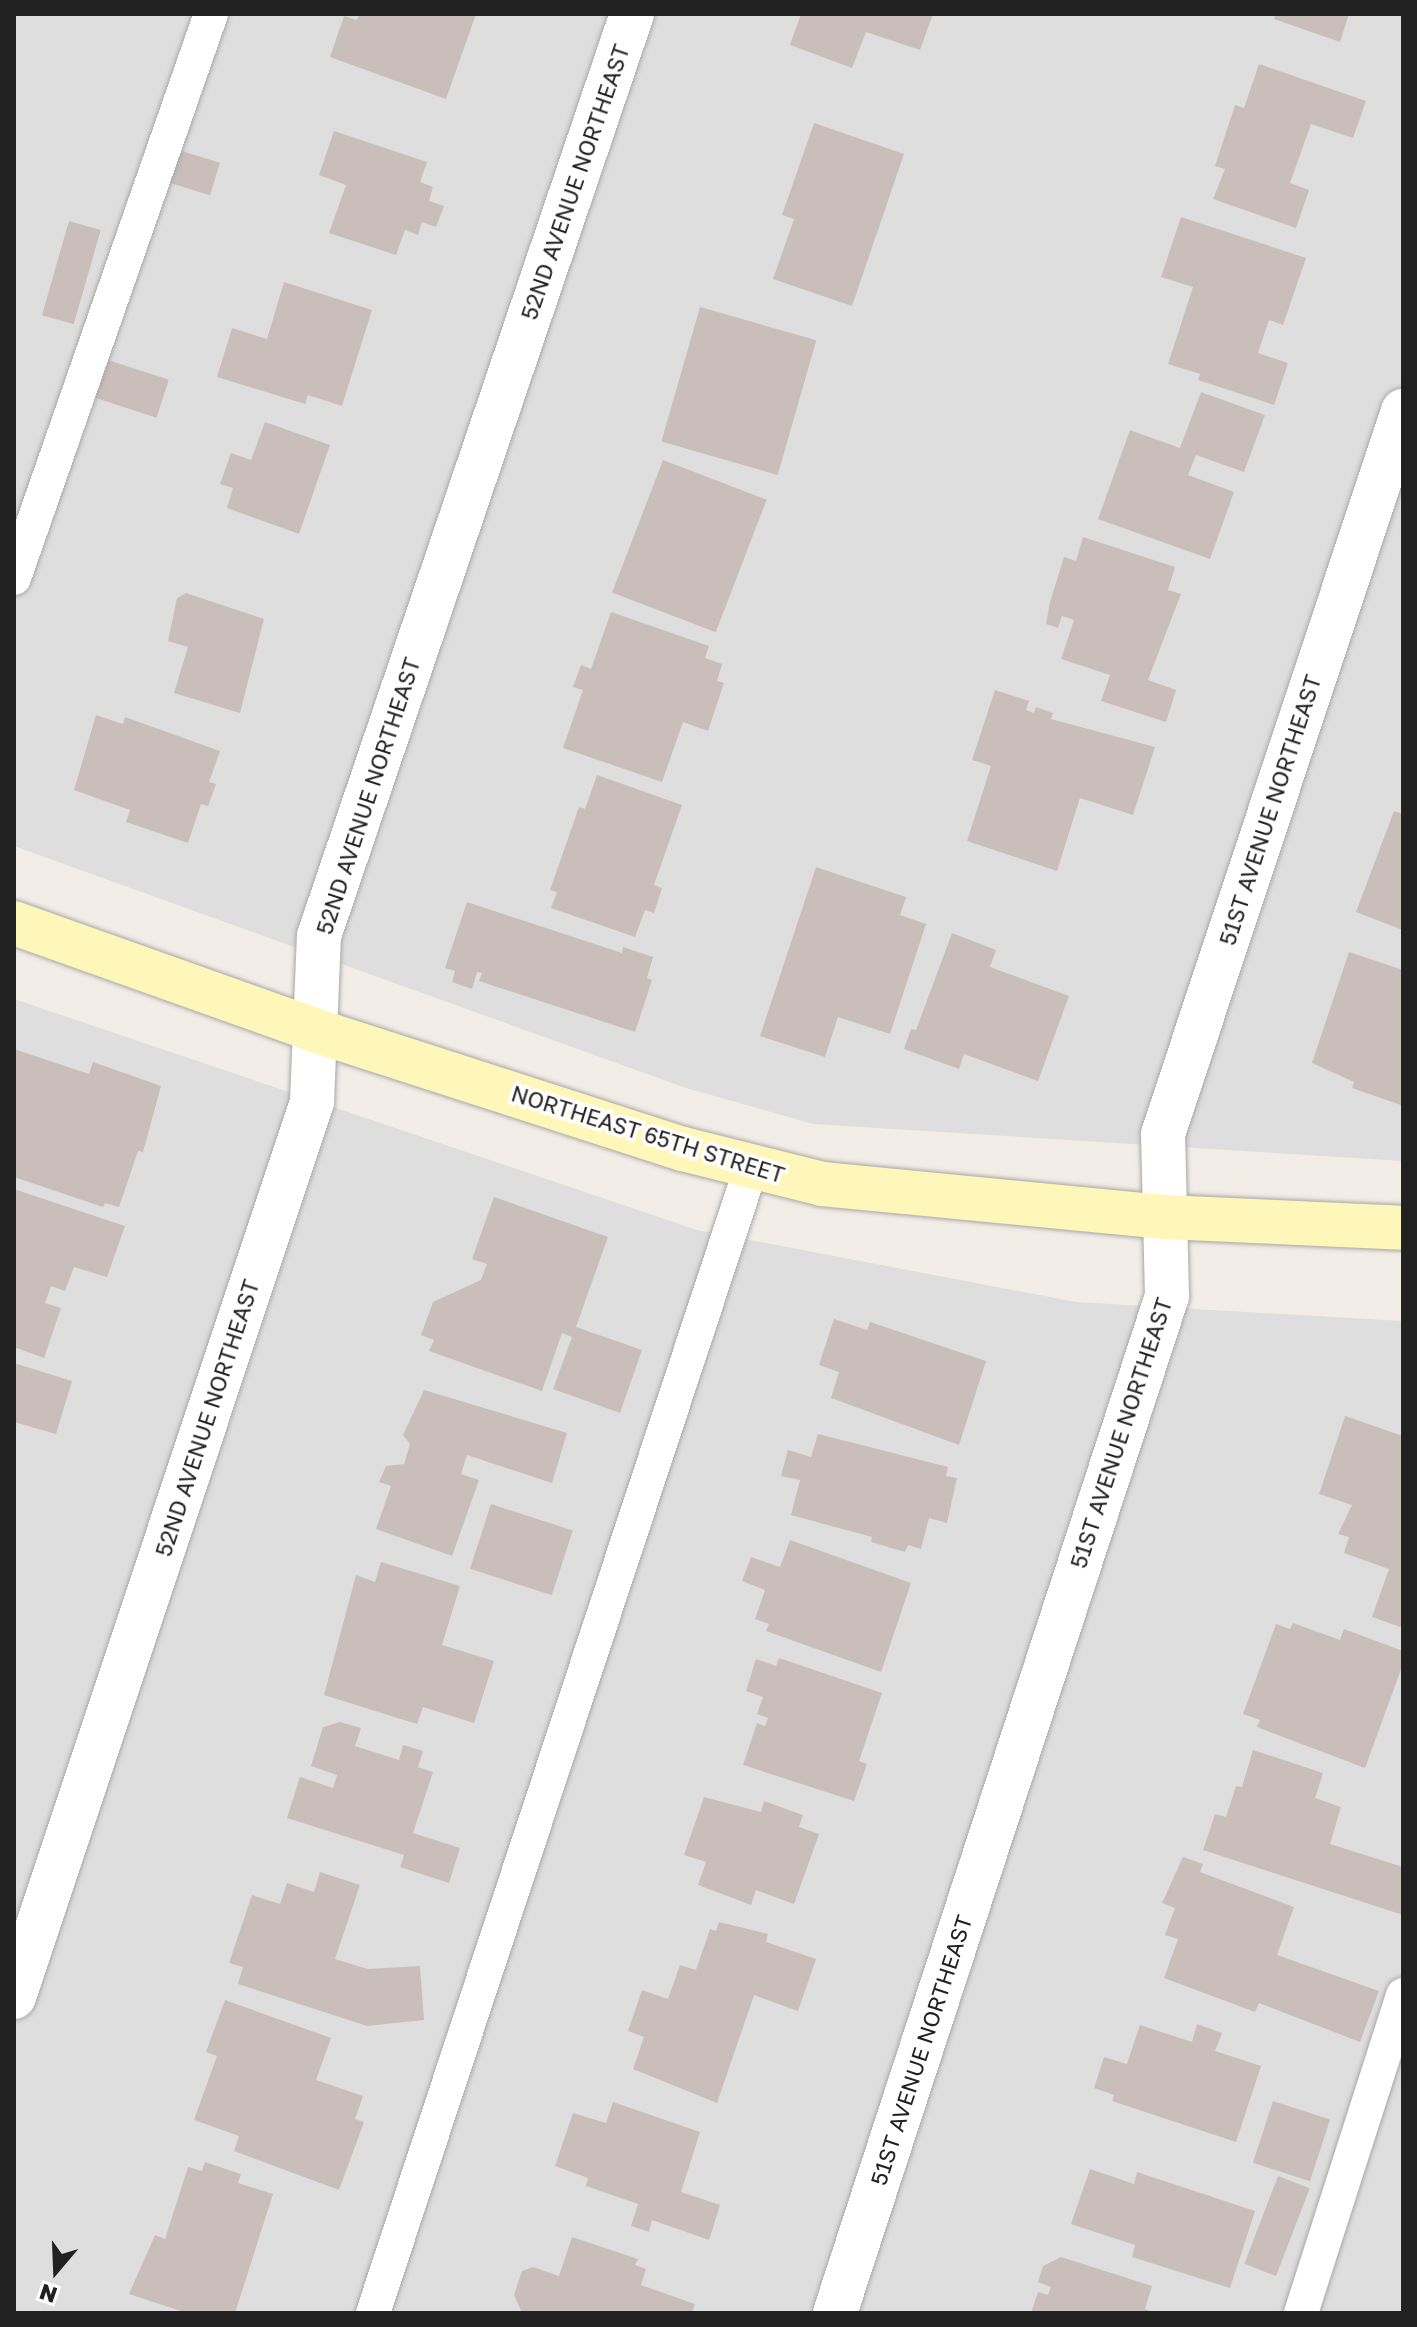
<!DOCTYPE html>
<style>
body{margin:0}
#map{position:relative;width:1417px;height:2327px;overflow:hidden;background:#f2ede7;font-family:"Golos Text",sans-serif}
div>[style]{position:absolute}
.residential>*{inset:0;background:#dfdede}
.building>*{inset:0;background:#cabeba;transform-origin:0 0}
.roads{filter:drop-shadow(0 0 2px #a8a8a8) drop-shadow(0 0 2px #a8a8a8)}
.service>*{height:34px;margin:-17px;padding:0 17px;transform-origin:17px;border-radius:17px;background:#fff}
.minor>*{height:44px;margin:-22px;padding:0 22px;transform-origin:22px;border-radius:22px;background:#fff}
.secondary>*{height:44px;margin:-22px;padding:0 22px;transform-origin:22px;border-radius:22px;background:#fef7b9}
span{translate:-50% -50%;white-space:nowrap;text-align:center;line-height:1.15;-webkit-text-stroke:7px #fff;paint-order:stroke}
.street-label{font-size:22px;color:#212121}
.frame{position:absolute;inset:0;border:16px solid #212121;pointer-events:none}
.north{position:absolute;left:16px;top:2231px;width:80px;height:80px;-webkit-text-stroke:6px #fff;paint-order:stroke;rotate:199deg;font-size:22px;font-weight:700;line-height:32px;text-align:center;color:#212121}
.north::after{content:'';display:block;margin:auto;width:28px;height:36px;background:#212121;clip-path:polygon(50% 0,100% 100%,50% 72%,0 100%)}
</style>
<div id="map">
<div class="residential">
<div style="clip-path:polygon(14px 14px,1403px 14px,1403px 1161px,813px 1124px,686px 1088px,14px 846px)"></div>
<div style="clip-path:polygon(14px 999px,697px 1230px,1076px 1302px,1403px 1321px,1403px 2313px,14px 2313px)"></div>
</div>
<div class="building">
<div style="clip-path:polygon(359px 14px,476px 14px,446px 99px,330px 57px,344px 16px,357px 20px)"></div>
<div style="clip-path:polygon(801px 14px,933px 14px,920px 50px,866px 32px,852px 68px,790px 45px)"></div>
<div style="clip-path:polygon(1276px 14px,1349px 14px,1340px 42px,1274px 19px)"></div>
<div style="clip-path:polygon(1259px 64px,1366px 101px,1353px 138px,1311px 124px,1290px 183px,1309px 190px,1296px 228px,1213px 199px,1225px 169px,1215px 166px,1235px 105px,1244px 108px)"></div>
<div style="clip-path:polygon(814px 123px,904px 154px,852px 306px,773px 279px,794px 219px,782px 215px)"></div>
<div style="clip-path:polygon(334px 131px,427px 162px,420px 182px,433px 187px,429px 201px,444px 206px,436px 227px,422px 222px,418px 235px,405px 230px,396px 255px,329px 233px,346px 185px,319px 175px)"></div>
<div style="left:175px;top:149px;width:47px;height:34px;rotate:17deg"></div>
<div style="clip-path:polygon(1181px 217px,1306px 258px,1283px 325px,1269px 320px,1258px 353px,1288px 363px,1274px 405px,1198px 380px,1200px 374px,1168px 364px,1193px 287px,1161px 277px)"></div>
<div style="left:69px;top:221px;width:33px;height:98px;rotate:16deg"></div>
<div style="clip-path:polygon(284px 282px,372px 310px,342px 406px,308px 395px,305px 404px,217px 377px,232px 328px,267px 339px)"></div>
<div style="left:700px;top:307px;width:121px;height:140px;rotate:16deg"></div>
<div style="left:108px;top:360px;width:64px;height:40px;rotate:18deg"></div>
<div style="clip-path:polygon(1201px 392px,1265px 415px,1244px 472px,1196px 455px,1188px 475px,1234px 492px,1210px 559px,1098px 519px,1130px 430px,1180px 448px)"></div>
<div style="clip-path:polygon(265px 422px,330px 445px,299px 534px,227px 508px,233px 488px,220px 484px,231px 453px,251px 460px)"></div>
<div style="left:663px;top:460px;width:111px;height:142px;rotate:21deg"></div>
<div style="clip-path:polygon(1083px 537px,1175px 567px,1168px 590px,1181px 594px,1148px 680px,1176px 690px,1166px 722px,1101px 701px,1110px 675px,1061px 659px,1074px 620px,1062px 616px,1058px 628px,1046px 624px,1050px 602px,1064px 557px,1076px 561px)"></div>
<div style="clip-path:polygon(186px 593px,264px 619px,240px 713px,174px 693px,188px 647px,168px 641px,177px 598px)"></div>
<div style="clip-path:polygon(611px 612px,709px 646px,705px 658px,722px 664px,717px 681px,724px 683px,708px 731px,683px 722px,662px 782px,563px 748px,583px 690px,573px 687px,581px 665px,591px 669px)"></div>
<div style="clip-path:polygon(995px 690px,1029px 701px,1026px 710px,1034px 713px,1036px 707px,1053px 713px,1051px 719px,1155px 747px,1133px 815px,1080px 798px,1057px 871px,967px 841px,991px 766px,972px 760px)"></div>
<div style="clip-path:polygon(96px 715px,123px 724px,125px 717px,220px 751px,209px 782px,216px 784px,208px 806px,201px 804px,188px 843px,126px 822px,130px 810px,74px 790px)"></div>
<div style="clip-path:polygon(597px 775px,682px 805px,654px 885px,662px 888px,654px 913px,645px 910px,635px 937px,551px 908px,557px 892px,550px 890px,579px 807px,585px 809px)"></div>
<div style="clip-path:polygon(1394px 811px,1403px 814px,1403px 930px,1356px 912px)"></div>
<div style="clip-path:polygon(816px 867px,906px 897px,900px 915px,926px 924px,890px 1034px,838px 1017px,825px 1057px,760px 1036px)"></div>
<div style="clip-path:polygon(467px 902px,622px 953px,623px 947px,653px 957px,647px 978px,652px 980px,635px 1032px,479px 981px,482px 973px,477px 972px,472px 989px,452px 982px,455px 971px,445px 968px)"></div>
<div style="clip-path:polygon(952px 933px,996px 950px,990px 967px,1069px 996px,1038px 1081px,964px 1054px,959px 1069px,904px 1049px,911px 1029px,916px 1030px)"></div>
<div style="clip-path:polygon(1349px 952px,1403px 970px,1401px 1105px,1352px 1088px,1354px 1082px,1312px 1063px)"></div>
<div style="clip-path:polygon(14px 1049px,89px 1074px,93px 1062px,161px 1086px,143px 1152px,138px 1151px,119px 1207px,105px 1203px,103px 1207px,14px 1177px)"></div>
<div style="clip-path:polygon(14px 1189px,125px 1226px,107px 1277px,74px 1267px,65px 1291px,51px 1286px,45px 1303px,61px 1308px,44px 1358px,14px 1347px)"></div>
<div style="clip-path:polygon(494px 1197px,608px 1237px,576px 1327px,642px 1350px,620px 1413px,553px 1389px,572px 1337px,562px 1333px,542px 1391px,429px 1351px,434px 1340px,421px 1335px,433px 1302px,481px 1280px,487px 1264px,472px 1259px)"></div>
<div style="clip-path:polygon(834px 1319px,867px 1330px,870px 1322px,986px 1361px,959px 1445px,831px 1398px,839px 1372px,819px 1365px)"></div>
<div style="clip-path:polygon(14px 1363px,72px 1381px,56px 1434px,14px 1422px)"></div>
<div style="clip-path:polygon(424px 1390px,567px 1433px,552px 1483px,467px 1455px,461px 1474px,479px 1480px,452px 1556px,376px 1529px,391px 1486px,379px 1482px,386px 1466px,404px 1464px,410px 1444px,403px 1435px)"></div>
<div style="clip-path:polygon(1345px 1416px,1403px 1436px,1403px 1628px,1372px 1617px,1389px 1569px,1344px 1553px,1349px 1537px,1338px 1534px,1352px 1505px,1319px 1494px)"></div>
<div style="clip-path:polygon(818px 1434px,948px 1467px,946px 1476px,957px 1478px,947px 1523px,929px 1518px,921px 1549px,908px 1545px,905px 1552px,871px 1542px,872px 1537px,791px 1515px,800px 1480px,781px 1476px,788px 1450px,811px 1457px)"></div>
<div style="left:491px;top:1504px;width:86px;height:68px;rotate:18deg"></div>
<div style="clip-path:polygon(790px 1540px,911px 1583px,881px 1672px,766px 1631px,769px 1624px,755px 1619px,765px 1590px,742px 1581px,751px 1557px,780px 1567px)"></div>
<div style="clip-path:polygon(381px 1562px,460px 1586px,442px 1645px,494px 1661px,474px 1723px,423px 1707px,417px 1724px,324px 1695px,356px 1575px,375px 1582px)"></div>
<div style="clip-path:polygon(1293px 1623px,1340px 1640px,1344px 1629px,1403px 1651px,1403px 1664px,1365px 1768px,1257px 1727px,1260px 1720px,1243px 1714px,1276px 1624px,1290px 1629px)"></div>
<div style="clip-path:polygon(779px 1658px,882px 1693px,859px 1761px,867px 1764px,854px 1801px,743px 1765px,757px 1723px,765px 1726px,768px 1718px,757px 1714px,763px 1697px,746px 1691px,756px 1659px,776px 1666px)"></div>
<div style="clip-path:polygon(340px 1722px,361px 1728px,355px 1746px,399px 1760px,403px 1745px,423px 1751px,418px 1767px,433px 1772px,413px 1833px,460px 1848px,449px 1883px,400px 1867px,404px 1855px,287px 1818px,300px 1777px,333px 1788px,337px 1775px,311px 1766px,323px 1727px)"></div>
<div style="clip-path:polygon(1253px 1750px,1323px 1773px,1315px 1798px,1341px 1807px,1330px 1844px,1403px 1867px,1403px 1915px,1203px 1850px,1215px 1814px,1226px 1817px,1236px 1786px,1242px 1787px)"></div>
<div style="clip-path:polygon(704px 1797px,761px 1812px,764px 1801px,803px 1815px,799px 1827px,819px 1834px,794px 1904px,756px 1890px,751px 1905px,698px 1885px,706px 1862px,684px 1855px)"></div>
<div style="clip-path:polygon(1183px 1857px,1203px 1864px,1200px 1872px,1294px 1907px,1277px 1955px,1379px 1991px,1360px 2042px,1259px 2003px,1255px 2012px,1164px 1978px,1178px 1939px,1165px 1935px,1175px 1908px,1162px 1903px)"></div>
<div style="clip-path:polygon(320px 1872px,360px 1885px,335px 1959px,368px 1969px,420px 1966px,424px 2020px,367px 2026px,238px 1984px,243px 1967px,229px 1963px,252px 1895px,280px 1904px,287px 1883px,314px 1892px)"></div>
<div style="clip-path:polygon(719px 1922px,768px 1934px,766px 1942px,816px 1959px,798px 2011px,754px 1995px,717px 2103px,633px 2069px,644px 2037px,628px 2031px,642px 1990px,668px 1999px,680px 1965px,696px 1970px,710px 1929px,716px 1931px)"></div>
<div style="clip-path:polygon(225px 2000px,331px 2038px,316px 2080px,363px 2096px,355px 2119px,364px 2122px,339px 2190px,234px 2151px,239px 2136px,194px 2120px,217px 2056px,206px 2052px)"></div>
<div style="clip-path:polygon(1197px 2024px,1222px 2033px,1215px 2051px,1261px 2066px,1236px 2142px,1112px 2101px,1114px 2095px,1094px 2088px,1104px 2057px,1127px 2064px,1140px 2025px,1192px 2042px)"></div>
<div style="left:1273px;top:2101px;width:60px;height:65px;rotate:18deg"></div>
<div style="clip-path:polygon(613px 2102px,700px 2132px,681px 2192px,720px 2205px,709px 2240px,652px 2220px,649px 2232px,631px 2226px,638px 2204px,586px 2186px,588px 2178px,555px 2166px,573px 2113px,606px 2123px)"></div>
<div style="clip-path:polygon(205px 2162px,241px 2174px,238px 2183px,273px 2194px,235px 2313px,187px 2313px,129px 2294px,155px 2235px,165px 2239px,188px 2167px,202px 2171px)"></div>
<div style="clip-path:polygon(1090px 2169px,1134px 2184px,1137px 2172px,1255px 2211px,1230px 2288px,1132px 2257px,1135px 2245px,1071px 2224px)"></div>
<div style="left:1278px;top:2176px;width:34px;height:94px;rotate:21deg"></div>
<div style="clip-path:polygon(572px 2237px,638px 2259px,635px 2265px,646px 2269px,641px 2285px,695px 2304px,692px 2313px,522px 2313px,514px 2295px,522px 2271px,533px 2267px,559px 2276px)"></div>
<div style="clip-path:polygon(1061px 2257px,1152px 2286px,1145px 2309px,1156px 2313px,1031px 2313px,1038px 2292px,1048px 2295px,1051px 2287px,1038px 2282px,1043px 2266px)"></div>
</div>
<div class="roads">
<div class="service">
<div style="left:14px;top:578px;width:597px;rotate:-70.75deg"></div>
<div style="left:373px;top:2313px;width:1206px;rotate:-71.73deg"></div>
<div style="left:1301px;top:2313px;width:334px;rotate:-72.2deg"></div>
</div>
<div class="minor">
<div style="left:14px;top:1997px;width:943px;rotate:-71.58deg"></div>
<div style="left:312px;top:1102px;width:166px;rotate:-87.6deg"></div>
<div style="left:319px;top:936px;width:974px;rotate:-71.25deg"></div>
<div style="left:835px;top:2313px;width:1070px;rotate:-71.92deg"></div>
<div style="left:1167px;top:1296px;width:162px;rotate:-91.4deg"></div>
<div style="left:1163px;top:1134px;width:762px;rotate:-71.64deg"></div>
</div>
<div class="secondary">
<div style="left:14px;top:923px;width:319px;rotate:19.6deg"></div>
<div style="left:314px;top:1030px;width:388px;rotate:17.9deg"></div>
<div style="left:683px;top:1149px;width:143px;rotate:14.1deg"></div>
<div style="left:822px;top:1184px;width:345px;rotate:5.5deg"></div>
<div style="left:1165px;top:1217px;width:238px;rotate:2.6deg"></div>
</div>
</div>
<div class="street-label">
<span style="left:575px;top:182px;rotate:-71deg">52ND AVENUE NORTHEAST</span>
<span style="left:368px;top:796px;rotate:-72deg">52ND AVENUE NORTHEAST</span>
<span style="left:1270px;top:810px;rotate:-72deg">51ST AVENUE NORTHEAST</span>
<span style="left:648px;top:1134px;rotate:17deg">NORTHEAST 65TH STREET</span>
<span style="left:207px;top:1418px;rotate:-72deg">52ND AVENUE NORTHEAST</span>
<span style="left:1121px;top:1433px;rotate:-72deg">51ST AVENUE NORTHEAST</span>
<span style="left:921px;top:2050px;rotate:-72deg">51ST AVENUE NORTHEAST</span>
</div>
<div class="frame"></div>
<div class="north">N</div>
</div>
